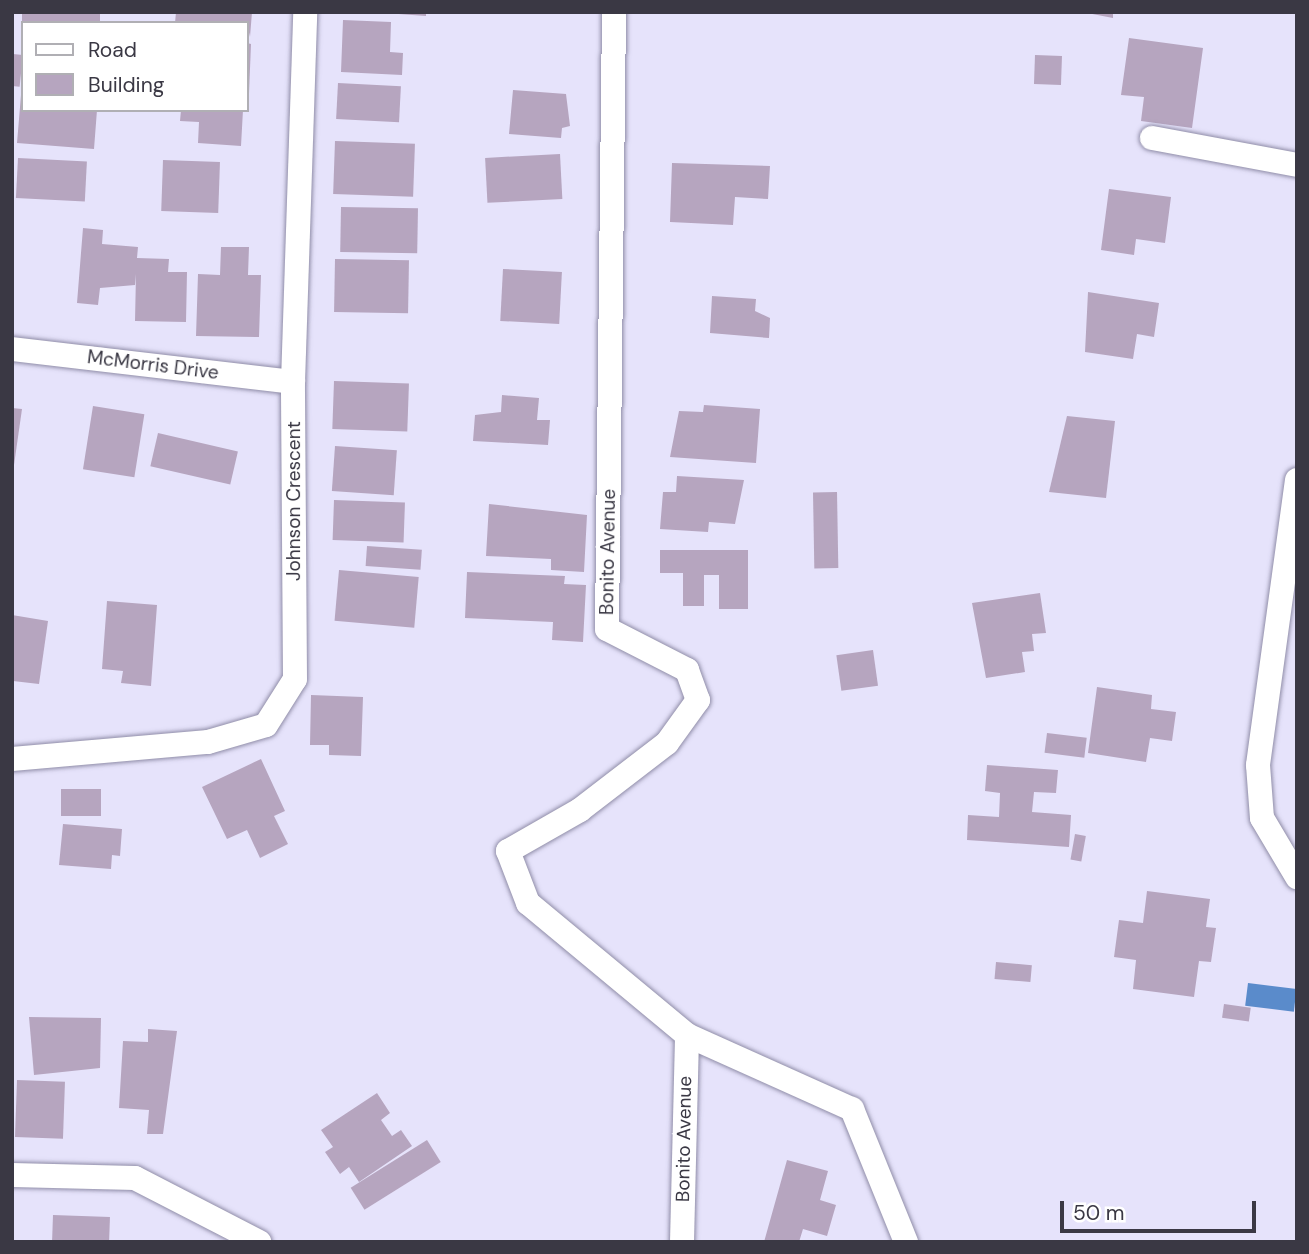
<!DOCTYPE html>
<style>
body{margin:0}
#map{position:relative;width:1309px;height:1254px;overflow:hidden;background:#e6e3fb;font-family:"DM Sans",sans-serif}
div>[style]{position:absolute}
.water>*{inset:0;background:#5a8bcb;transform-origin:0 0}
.building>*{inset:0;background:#b6a5bf;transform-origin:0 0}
.roads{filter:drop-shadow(0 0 2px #908da8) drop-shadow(0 0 2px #908da8)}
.street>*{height:24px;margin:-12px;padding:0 12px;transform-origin:12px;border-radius:12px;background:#fff}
span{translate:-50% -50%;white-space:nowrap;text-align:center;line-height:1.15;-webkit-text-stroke:5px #fff;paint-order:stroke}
.street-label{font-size:19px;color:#3a3844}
.frame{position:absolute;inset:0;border:14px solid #3a3844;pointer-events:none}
.legend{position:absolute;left:21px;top:21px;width:228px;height:91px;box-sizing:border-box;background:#fff;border:2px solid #b0afb4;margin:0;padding:9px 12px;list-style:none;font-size:21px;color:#3a3844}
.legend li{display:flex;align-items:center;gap:14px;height:35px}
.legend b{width:35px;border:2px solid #b0afb4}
.scale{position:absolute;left:1060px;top:1201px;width:196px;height:32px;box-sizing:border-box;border:4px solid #3a3844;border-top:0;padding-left:9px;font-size:21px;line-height:24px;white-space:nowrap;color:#3a3844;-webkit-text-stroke:5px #fff;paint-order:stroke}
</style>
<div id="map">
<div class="water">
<div style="left:1248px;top:983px;width:49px;height:23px;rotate:7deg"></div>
</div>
<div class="building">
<div style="left:22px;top:12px;width:78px;height:11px"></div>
<div style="clip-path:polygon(176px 12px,252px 12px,250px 37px,247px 23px,175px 23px)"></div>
<div style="clip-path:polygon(371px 12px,426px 12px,426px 16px)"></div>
<div style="clip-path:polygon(1082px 12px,1113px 12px,1113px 18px)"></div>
<div style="clip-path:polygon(343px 20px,391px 22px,390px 52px,403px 53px,402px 75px,341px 72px)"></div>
<div style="clip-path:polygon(1129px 38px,1203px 48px,1192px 128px,1141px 121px,1144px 97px,1121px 95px)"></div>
<div style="clip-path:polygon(247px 43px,251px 44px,249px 93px,247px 92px)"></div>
<div style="left:13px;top:54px;width:10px;height:32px;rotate:6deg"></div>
<div style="left:1035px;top:55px;width:27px;height:29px;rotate:2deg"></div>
<div style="left:338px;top:83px;width:63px;height:36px;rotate:3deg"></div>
<div style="clip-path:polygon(513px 90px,566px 94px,570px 126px,562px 128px,561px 138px,509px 134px)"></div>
<div style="clip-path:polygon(21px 95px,23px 110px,97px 110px,94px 149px,17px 143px)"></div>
<div style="clip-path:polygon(181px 110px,243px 110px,241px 146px,198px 143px,199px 122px,180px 121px)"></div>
<div style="left:335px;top:141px;width:80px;height:53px;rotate:2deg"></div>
<div style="left:560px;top:154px;width:45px;height:75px;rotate:87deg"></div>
<div style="left:18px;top:158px;width:69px;height:40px;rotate:3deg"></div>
<div style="left:163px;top:160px;width:57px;height:51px;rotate:2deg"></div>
<div style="clip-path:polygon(672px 163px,770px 166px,768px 199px,735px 197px,733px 225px,670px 222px)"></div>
<div style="clip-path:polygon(1109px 189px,1171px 197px,1165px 243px,1136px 239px,1134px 255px,1101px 250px)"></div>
<div style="left:341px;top:207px;width:77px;height:45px;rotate:1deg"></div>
<div style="clip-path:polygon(83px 228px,103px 230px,102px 244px,138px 247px,137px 258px,169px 259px,168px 272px,187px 272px,186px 322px,135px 321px,136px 274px,135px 285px,100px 288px,98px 305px,77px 303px)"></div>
<div style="clip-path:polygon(221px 247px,249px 247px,248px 275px,261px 275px,259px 337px,196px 336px,198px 274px,220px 275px)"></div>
<div style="left:335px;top:259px;width:74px;height:53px;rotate:1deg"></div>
<div style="left:503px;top:269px;width:59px;height:52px;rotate:3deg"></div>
<div style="clip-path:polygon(1088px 292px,1159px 303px,1154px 337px,1137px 334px,1133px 359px,1085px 352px)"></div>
<div style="clip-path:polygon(712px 296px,756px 299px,755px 311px,770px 318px,769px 338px,710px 333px)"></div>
<div style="left:334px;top:381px;width:75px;height:48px;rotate:2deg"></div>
<div style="clip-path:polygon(502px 395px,539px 398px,537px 420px,550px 420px,548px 445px,473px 441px,475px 415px,501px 412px)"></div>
<div style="clip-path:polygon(704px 405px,760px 409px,756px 463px,670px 457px,679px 411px,703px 412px)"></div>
<div style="left:93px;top:406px;width:52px;height:64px;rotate:9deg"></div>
<div style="clip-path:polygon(12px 408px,22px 409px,14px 465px,12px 465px)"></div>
<div style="clip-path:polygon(1067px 416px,1115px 421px,1106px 498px,1049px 492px)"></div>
<div style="left:158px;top:433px;width:82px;height:34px;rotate:13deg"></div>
<div style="left:335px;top:446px;width:62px;height:45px;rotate:4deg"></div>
<div style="clip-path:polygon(677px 476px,744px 480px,735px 524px,709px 522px,708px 532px,660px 529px,663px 492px,676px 492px)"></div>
<div style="left:837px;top:492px;width:76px;height:24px;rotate:89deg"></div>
<div style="left:334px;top:500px;width:71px;height:40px;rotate:2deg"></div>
<div style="clip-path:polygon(489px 504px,587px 515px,584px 572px,551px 570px,551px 559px,486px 556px)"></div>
<div style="left:367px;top:546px;width:55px;height:20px;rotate:4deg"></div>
<div style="clip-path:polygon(660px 550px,748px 550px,748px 609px,719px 609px,719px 575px,704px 575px,704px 606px,683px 606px,683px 573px,660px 573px)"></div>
<div style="left:339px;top:570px;width:80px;height:51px;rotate:5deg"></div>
<div style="clip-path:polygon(467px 572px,565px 576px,564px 584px,586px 585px,583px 642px,552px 640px,553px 622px,465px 618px)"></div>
<div style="clip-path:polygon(1040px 593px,1046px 633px,1032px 634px,1034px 651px,1022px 652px,1025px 672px,986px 678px,972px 603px)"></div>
<div style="clip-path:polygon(107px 601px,157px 605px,151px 686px,121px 683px,123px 671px,102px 669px)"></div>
<div style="clip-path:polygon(12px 615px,48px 621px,39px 684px,13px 681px)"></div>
<div style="left:873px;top:650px;width:36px;height:37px;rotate:82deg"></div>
<div style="clip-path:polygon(1097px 687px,1152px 695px,1151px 709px,1176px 712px,1172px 741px,1150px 738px,1146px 762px,1088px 753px)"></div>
<div style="clip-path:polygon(311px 695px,363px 697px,361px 756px,329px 755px,329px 745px,310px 745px)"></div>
<div style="left:1047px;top:733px;width:40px;height:20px;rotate:7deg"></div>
<div style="clip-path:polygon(261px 759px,285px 811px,274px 816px,288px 844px,260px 858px,247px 830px,227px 839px,202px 787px)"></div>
<div style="clip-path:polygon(987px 765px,1058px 770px,1056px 793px,1034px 792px,1032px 812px,1071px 815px,1069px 847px,967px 840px,968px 815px,999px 817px,1000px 793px,985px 791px)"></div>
<div style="left:101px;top:789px;width:27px;height:40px;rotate:90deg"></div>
<div style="clip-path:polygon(63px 824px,122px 829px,120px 856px,112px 855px,111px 869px,59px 865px)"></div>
<div style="left:1075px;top:834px;width:11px;height:26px;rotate:10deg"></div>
<div style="clip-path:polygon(1147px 891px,1210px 899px,1206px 927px,1216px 928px,1211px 962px,1199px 961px,1194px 997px,1133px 989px,1136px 960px,1114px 957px,1119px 920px,1143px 923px)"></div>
<div style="left:996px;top:962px;width:36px;height:17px;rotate:5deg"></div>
<div style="left:1224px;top:1004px;width:27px;height:14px;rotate:8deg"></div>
<div style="clip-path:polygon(29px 1017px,101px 1018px,100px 1068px,34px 1075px)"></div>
<div style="clip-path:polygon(148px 1029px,177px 1031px,163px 1134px,147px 1134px,149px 1110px,119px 1108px,123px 1041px,148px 1042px)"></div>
<div style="left:17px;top:1080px;width:48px;height:57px;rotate:2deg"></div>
<div style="clip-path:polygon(377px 1093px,390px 1113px,381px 1120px,392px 1136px,401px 1130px,412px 1146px,359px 1182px,349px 1167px,340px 1174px,325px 1152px,333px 1147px,321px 1130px)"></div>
<div style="left:427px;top:1140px;width:26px;height:90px;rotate:58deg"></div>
<div style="clip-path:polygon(787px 1160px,828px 1171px,820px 1200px,836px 1205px,827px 1236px,803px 1229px,799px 1242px,764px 1242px)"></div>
<div style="left:53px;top:1215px;width:57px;height:27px;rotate:2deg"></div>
</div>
<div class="roads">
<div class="street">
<div style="left:614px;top:12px;width:617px;rotate:90.65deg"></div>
<div style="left:607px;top:629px;width:90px;rotate:27.1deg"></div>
<div style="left:687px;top:670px;width:32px;rotate:70deg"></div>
<div style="left:698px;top:700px;width:53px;rotate:125.8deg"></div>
<div style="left:667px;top:743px;width:110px;rotate:142.4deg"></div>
<div style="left:580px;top:810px;width:83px;rotate:150.3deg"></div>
<div style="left:508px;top:851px;width:56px;rotate:69deg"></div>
<div style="left:528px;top:903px;width:207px;rotate:39.7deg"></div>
<div style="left:687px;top:1035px;width:181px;rotate:24.2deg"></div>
<div style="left:852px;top:1109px;width:144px;rotate:67.9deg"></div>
<div style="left:1152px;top:138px;width:147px;rotate:10.5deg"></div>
<div style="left:12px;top:349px;width:283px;rotate:6.7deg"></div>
<div style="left:1297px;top:480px;width:288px;rotate:97.8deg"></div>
<div style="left:1258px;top:765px;width:53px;rotate:85.7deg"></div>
<div style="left:1262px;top:818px;width:69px;rotate:59.3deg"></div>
<div style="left:12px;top:759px;width:197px;rotate:-5deg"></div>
<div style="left:208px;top:742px;width:60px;rotate:-16.3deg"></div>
<div style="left:266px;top:725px;width:54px;rotate:-57.8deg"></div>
<div style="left:295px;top:679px;width:297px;rotate:-90.4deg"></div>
<div style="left:293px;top:382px;width:370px;rotate:-88.1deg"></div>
<div style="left:12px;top:1175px;width:123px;rotate:1.4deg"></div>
<div style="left:135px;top:1178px;width:140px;rotate:27.3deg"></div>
<div style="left:682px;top:1242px;width:207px;rotate:-88.6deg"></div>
</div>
</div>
<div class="street-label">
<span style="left:153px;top:365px;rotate:7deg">McMorris Drive</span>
<span style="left:294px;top:501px;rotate:-90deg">Johnson Crescent</span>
<span style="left:608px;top:552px;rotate:-89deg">Bonito Avenue</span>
<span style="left:684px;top:1139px;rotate:-89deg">Bonito Avenue</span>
</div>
<div class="frame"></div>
<ul class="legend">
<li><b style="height:9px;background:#fff"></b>Road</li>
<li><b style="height:19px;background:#b6a5bf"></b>Building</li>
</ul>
<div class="scale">50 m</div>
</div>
